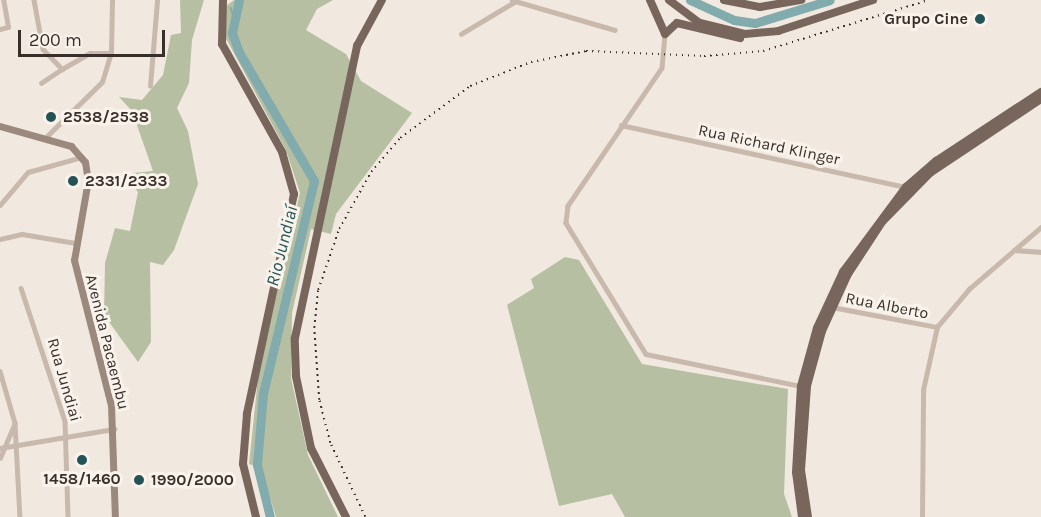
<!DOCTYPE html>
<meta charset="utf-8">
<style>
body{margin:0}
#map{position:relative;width:1041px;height:517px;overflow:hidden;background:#f1e9e0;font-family:Karla,sans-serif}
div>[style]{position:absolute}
.green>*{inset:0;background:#b6bfa1}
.stream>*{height:1.5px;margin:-0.75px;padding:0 0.75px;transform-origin:0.75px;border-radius:0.75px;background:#81abac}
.river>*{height:9px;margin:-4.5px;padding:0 4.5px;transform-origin:4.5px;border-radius:4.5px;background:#81abac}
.street>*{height:4.5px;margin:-2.25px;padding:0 2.25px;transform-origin:2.25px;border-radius:2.25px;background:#c9b9ad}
.secondary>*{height:7px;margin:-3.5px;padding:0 3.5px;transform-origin:3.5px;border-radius:3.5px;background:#9c897e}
.primary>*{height:8px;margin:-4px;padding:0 4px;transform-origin:4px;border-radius:4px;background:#78665d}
.rail>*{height:1.5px;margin-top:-0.75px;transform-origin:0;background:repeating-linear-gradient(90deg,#382f2b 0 1.5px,transparent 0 6px)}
.dots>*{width:16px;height:16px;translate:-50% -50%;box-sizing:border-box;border:3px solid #f9f3ec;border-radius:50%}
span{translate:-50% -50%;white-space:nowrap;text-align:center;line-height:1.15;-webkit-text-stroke:6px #f9f3ec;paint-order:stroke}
.poi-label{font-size:16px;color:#382f2b;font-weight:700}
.right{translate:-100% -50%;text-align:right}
.left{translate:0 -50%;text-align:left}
.street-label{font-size:16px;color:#382f2b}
.water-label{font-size:18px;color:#245356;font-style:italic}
.scale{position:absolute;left:18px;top:30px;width:147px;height:27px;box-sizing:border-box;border:3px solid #382f2b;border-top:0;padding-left:8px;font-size:18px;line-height:21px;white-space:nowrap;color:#382f2b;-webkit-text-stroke:4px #f9f3ec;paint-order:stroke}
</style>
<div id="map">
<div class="green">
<div style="clip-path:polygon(180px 0,204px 0,192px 40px,189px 83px,177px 108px,188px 131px,198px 184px,174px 250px,163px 265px,150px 262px,151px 342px,138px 362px,104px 315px,105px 263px,115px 228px,130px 231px,138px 192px,123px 174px,153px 171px,132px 111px,119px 97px,142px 100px,163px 75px,171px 35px,181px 33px)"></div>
<div style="clip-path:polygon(234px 0,333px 0,317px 9px,306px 30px,346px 54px,361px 81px,412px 113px,336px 214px,331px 234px,311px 229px,292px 313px,291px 378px,308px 455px,338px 517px,276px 517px,261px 468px,249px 464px,260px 359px,300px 193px,286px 150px,222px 31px,226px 6px)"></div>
<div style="clip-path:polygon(565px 257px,579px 260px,642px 364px,788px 389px,784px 494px,792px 517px,625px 517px,612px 494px,559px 506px,507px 305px,534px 288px,531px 279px)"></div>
</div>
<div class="stream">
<div style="left:231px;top:8px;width:6px;rotate:72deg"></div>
</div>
<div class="river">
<div style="left:239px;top:0;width:34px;rotate:102deg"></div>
<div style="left:232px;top:33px;width:20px;rotate:70deg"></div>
<div style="left:239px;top:52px;width:149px;rotate:59.8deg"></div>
<div style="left:314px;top:181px;width:218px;rotate:103.5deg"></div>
<div style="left:263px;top:393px;width:72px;rotate:94.8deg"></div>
<div style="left:257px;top:465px;width:54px;rotate:76deg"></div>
<div style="left:690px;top:0;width:48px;rotate:24.4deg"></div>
<div style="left:734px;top:20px;width:21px;rotate:8deg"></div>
<div style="left:755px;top:23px;width:78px;rotate:-17deg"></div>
</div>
<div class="street">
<div style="left:34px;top:0;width:50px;rotate:79.6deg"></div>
<div style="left:43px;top:49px;width:28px;rotate:46deg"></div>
<div style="left:62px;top:69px;width:32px;rotate:-30deg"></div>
<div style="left:90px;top:53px;width:21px"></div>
<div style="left:512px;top:0;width:107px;rotate:16.2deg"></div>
<div style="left:0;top:29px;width:8px;rotate:-14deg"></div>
<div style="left:8px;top:27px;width:27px;rotate:-100deg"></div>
<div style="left:461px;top:34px;width:64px;rotate:-31deg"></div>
<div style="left:665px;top:34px;width:34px;rotate:95deg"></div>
<div style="left:662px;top:68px;width:167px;rotate:124.3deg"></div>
<div style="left:568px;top:206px;width:17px;rotate:97deg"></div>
<div style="left:566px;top:223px;width:153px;rotate:58.6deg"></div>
<div style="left:646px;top:354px;width:158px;rotate:11.7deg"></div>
<div style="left:41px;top:83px;width:25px;rotate:-34deg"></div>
<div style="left:150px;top:86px;width:86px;rotate:-85.3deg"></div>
<div style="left:621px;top:125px;width:292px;rotate:12.3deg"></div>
<div style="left:46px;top:137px;width:78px;rotate:-44.5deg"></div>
<div style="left:102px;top:82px;width:30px;rotate:-73deg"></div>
<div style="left:111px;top:53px;width:53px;rotate:-88.9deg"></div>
<div style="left:0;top:205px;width:43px;rotate:-49.7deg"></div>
<div style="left:28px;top:172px;width:56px;rotate:-15.5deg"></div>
<div style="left:0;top:239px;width:23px;rotate:-13deg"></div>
<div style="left:22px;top:234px;width:54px;rotate:9.6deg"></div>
<div style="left:1014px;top:250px;width:27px;rotate:4deg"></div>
<div style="left:21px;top:288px;width:140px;rotate:71.7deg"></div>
<div style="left:65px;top:421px;width:96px;rotate:88.2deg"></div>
<div style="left:832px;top:307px;width:107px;rotate:10.8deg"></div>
<div style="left:0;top:371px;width:54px;rotate:73.9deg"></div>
<div style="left:15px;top:423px;width:94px;rotate:87deg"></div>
<div style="left:0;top:448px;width:116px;rotate:-9.5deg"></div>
<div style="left:0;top:458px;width:36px;rotate:-67deg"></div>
<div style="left:922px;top:517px;width:127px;rotate:-89.5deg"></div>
<div style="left:923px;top:390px;width:65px;rotate:-77.5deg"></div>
<div style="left:937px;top:327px;width:50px;rotate:-49.9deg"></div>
<div style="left:969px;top:289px;width:95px;rotate:-40.7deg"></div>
</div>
<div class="secondary">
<div style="left:0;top:126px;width:74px;rotate:15.7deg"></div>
<div style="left:71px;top:146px;width:21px;rotate:49deg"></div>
<div style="left:85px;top:162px;width:18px;rotate:81deg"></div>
<div style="left:88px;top:180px;width:81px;rotate:99.9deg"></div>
<div style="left:74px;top:260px;width:150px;rotate:75.7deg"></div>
<div style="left:111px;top:405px;width:112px;rotate:88deg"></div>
</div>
<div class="primary">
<div style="left:223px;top:0;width:44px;rotate:91.3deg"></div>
<div style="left:222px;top:44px;width:124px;rotate:60.9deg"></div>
<div style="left:282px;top:152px;width:44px;rotate:74.1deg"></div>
<div style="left:294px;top:194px;width:225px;rotate:102.1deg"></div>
<div style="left:247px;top:414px;width:50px;rotate:94.6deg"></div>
<div style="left:243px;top:464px;width:55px;rotate:76.2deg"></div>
<div style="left:650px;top:0;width:37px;rotate:66deg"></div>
<div style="left:669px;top:0;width:39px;rotate:37deg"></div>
<div style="left:700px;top:23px;width:46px;rotate:13.7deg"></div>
<div style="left:745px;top:34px;width:33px;rotate:-5deg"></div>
<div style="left:778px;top:31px;width:100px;rotate:-18.1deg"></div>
<div style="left:724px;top:0;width:37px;rotate:11deg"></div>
<div style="left:760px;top:7px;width:42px;rotate:-9.7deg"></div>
<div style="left:665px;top:34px;width:16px;rotate:-43deg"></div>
<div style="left:677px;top:23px;width:65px;rotate:13.4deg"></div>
<div style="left:346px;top:517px;width:77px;rotate:-116.9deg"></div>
<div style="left:311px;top:448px;width:74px;rotate:-101.8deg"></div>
<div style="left:296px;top:376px;width:38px;rotate:-92deg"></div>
<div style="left:295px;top:338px;width:299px;rotate:-78deg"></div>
<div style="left:357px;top:46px;width:52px;rotate:-61.5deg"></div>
<div style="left:802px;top:517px;width:45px;rotate:-97.6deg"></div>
<div style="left:796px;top:472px;width:86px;rotate:-86.7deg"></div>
<div style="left:801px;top:386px;width:60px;rotate:-74.6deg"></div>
<div style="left:817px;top:328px;width:62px;rotate:-65.1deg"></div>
<div style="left:843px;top:272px;width:106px;rotate:-53.5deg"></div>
<div style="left:906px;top:187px;width:40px;rotate:-41deg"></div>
<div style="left:936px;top:161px;width:126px;rotate:-33.3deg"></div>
<div style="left:808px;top:517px;width:48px;rotate:-98.5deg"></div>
<div style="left:801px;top:470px;width:84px;rotate:-85.9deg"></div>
<div style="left:807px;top:386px;width:57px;rotate:-74.7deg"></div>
<div style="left:822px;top:331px;width:63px;rotate:-65.5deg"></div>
<div style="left:848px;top:274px;width:62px;rotate:-56.8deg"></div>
<div style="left:882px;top:222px;width:69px;rotate:-45.6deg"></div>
<div style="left:930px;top:173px;width:133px;rotate:-33.7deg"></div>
</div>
<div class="rail">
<div style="left:365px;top:517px;width:82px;rotate:-115.3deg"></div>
<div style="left:330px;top:443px;width:44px;rotate:-104.3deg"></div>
<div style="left:319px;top:400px;width:72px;rotate:-94deg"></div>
<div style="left:314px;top:328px;width:38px;rotate:-84deg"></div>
<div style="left:318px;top:290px;width:65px;rotate:-71deg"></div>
<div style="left:339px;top:229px;width:65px;rotate:-60.7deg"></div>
<div style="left:371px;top:172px;width:45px;rotate:-49.5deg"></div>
<div style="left:400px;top:138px;width:87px;rotate:-36.6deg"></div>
<div style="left:470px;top:86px;width:66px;rotate:-21.5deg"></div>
<div style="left:531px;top:62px;width:56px;rotate:-11.3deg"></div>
<div style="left:586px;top:51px;width:118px;rotate:2.4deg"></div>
<div style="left:704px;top:56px;width:59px;rotate:-4.8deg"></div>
<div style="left:763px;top:51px;width:174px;rotate:-17.1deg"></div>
</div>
<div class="dots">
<div style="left:980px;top:19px;background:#245356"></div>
<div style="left:51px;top:117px;background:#245356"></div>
<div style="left:73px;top:181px;background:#245356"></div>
<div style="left:82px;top:460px;background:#245356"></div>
<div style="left:139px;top:480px;background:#245356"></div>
</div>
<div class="poi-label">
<span class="right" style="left:968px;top:19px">Grupo Cine</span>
<span class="left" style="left:63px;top:117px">2538/2538</span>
<span class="left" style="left:85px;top:181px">2331/2333</span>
<span style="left:82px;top:479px">1458/1460</span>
<span class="left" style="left:151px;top:480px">1990/2000</span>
</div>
<div class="street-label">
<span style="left:769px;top:145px;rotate:12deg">Rua Richard Klinger</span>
<span style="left:887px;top:306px;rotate:11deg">Rua Alberto</span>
<span style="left:107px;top:342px;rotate:76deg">Avenida Pacaembu</span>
<span style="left:64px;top:380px;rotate:74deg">Rua Jundiai</span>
</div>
<div class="water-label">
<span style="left:282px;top:246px;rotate:-76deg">Rio Jundiaí</span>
</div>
<div class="scale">200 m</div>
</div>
